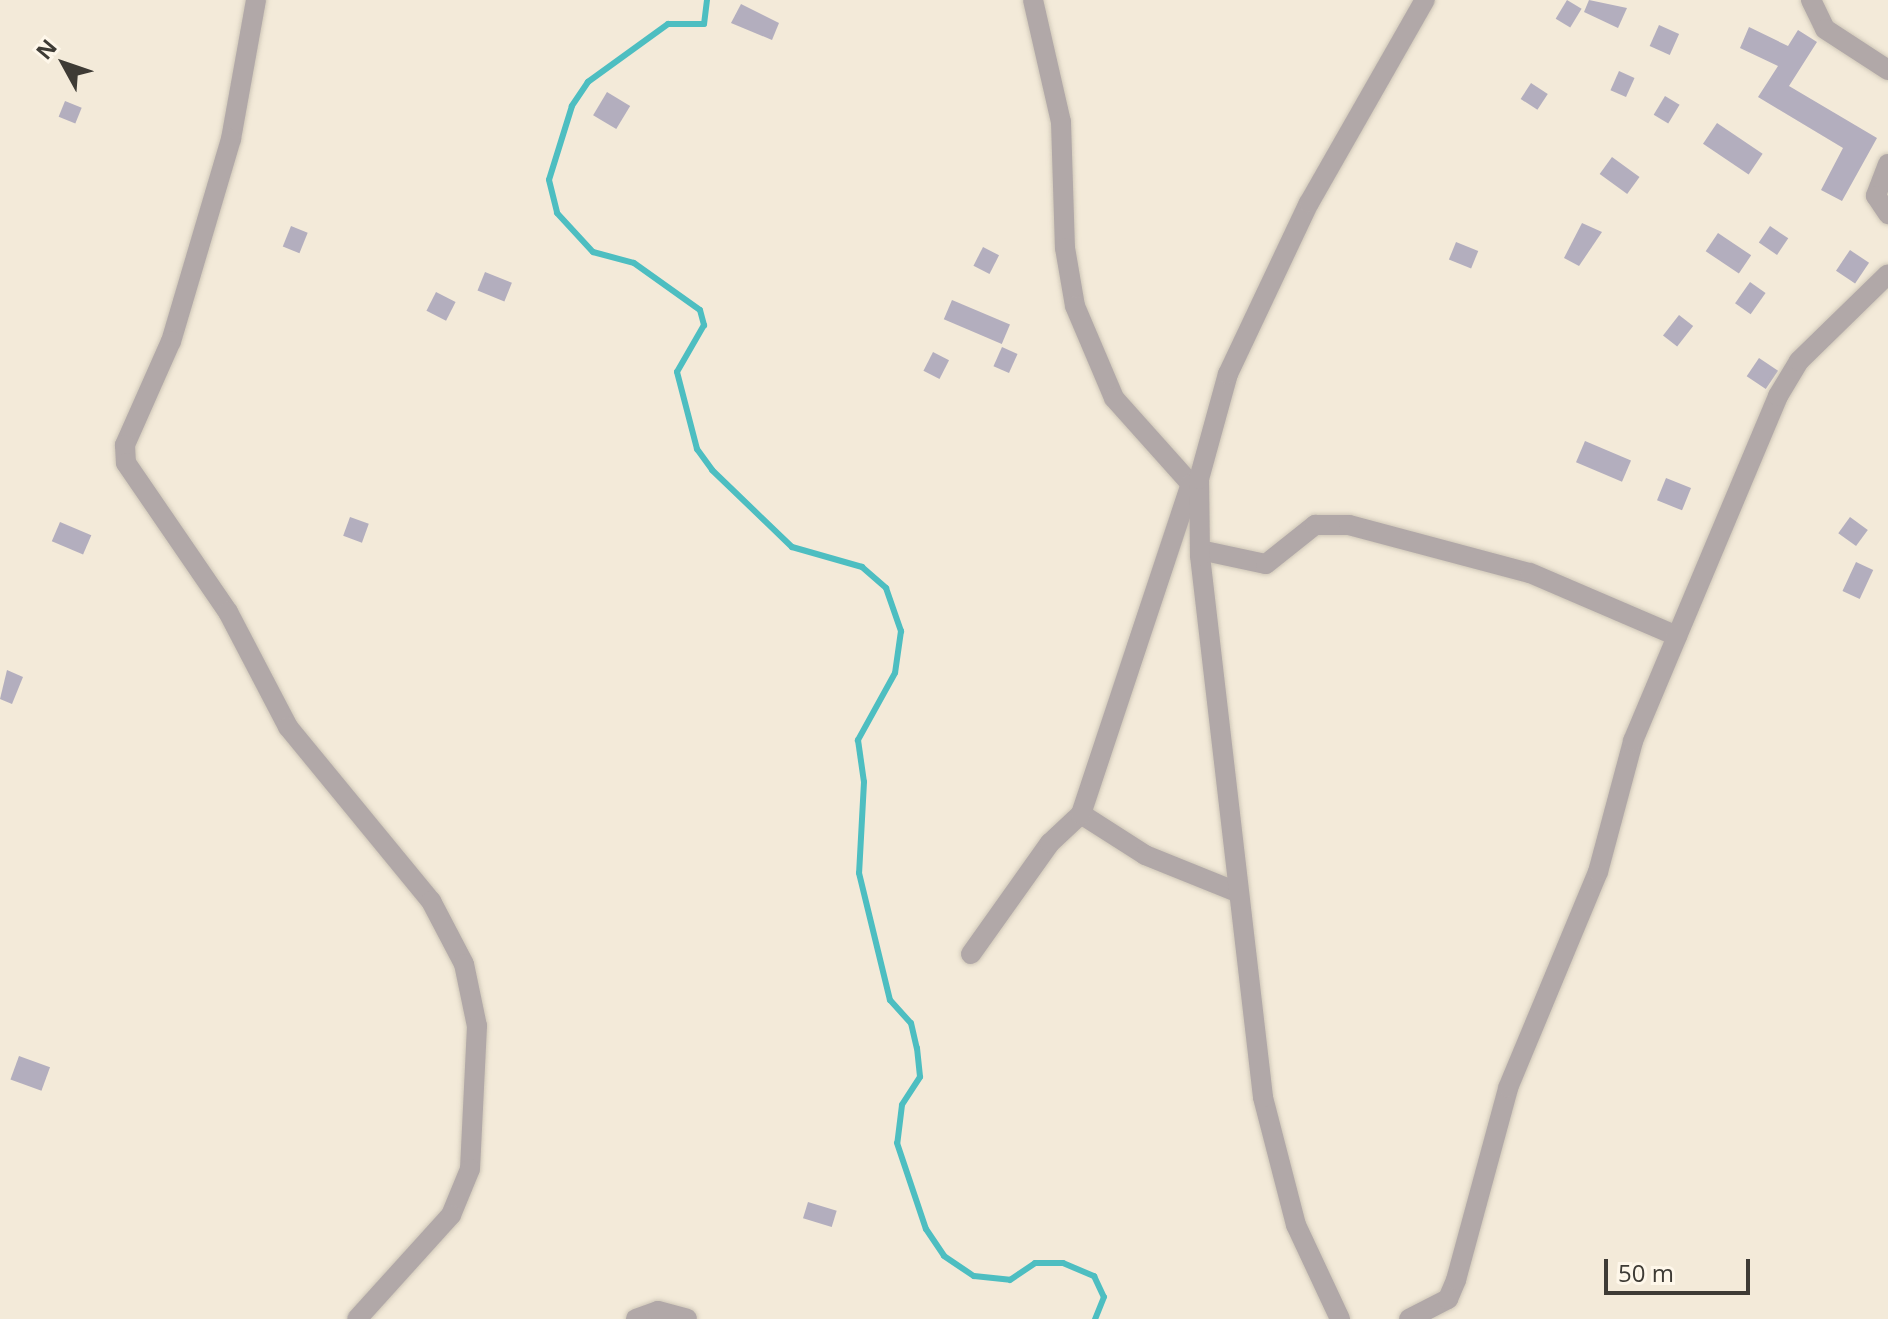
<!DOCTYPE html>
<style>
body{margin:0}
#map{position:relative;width:1888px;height:1319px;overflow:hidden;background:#f3ead9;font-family:"Open Sans",sans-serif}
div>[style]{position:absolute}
.stream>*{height:6px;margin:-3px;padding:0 3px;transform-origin:3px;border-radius:3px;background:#4dbec1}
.building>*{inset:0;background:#b3aebe;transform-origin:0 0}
.roads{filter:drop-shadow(0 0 2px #cfc7b8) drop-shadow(0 0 2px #cfc7b8)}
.minor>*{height:20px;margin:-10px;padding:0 10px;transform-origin:10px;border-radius:10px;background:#b1a8a8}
span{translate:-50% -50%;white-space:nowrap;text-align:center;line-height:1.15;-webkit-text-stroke:6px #fef7ea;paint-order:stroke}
.north{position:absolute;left:24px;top:24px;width:80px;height:80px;-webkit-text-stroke:6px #fef7ea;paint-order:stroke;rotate:310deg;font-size:22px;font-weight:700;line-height:32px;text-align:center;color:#3e3b35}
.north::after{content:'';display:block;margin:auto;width:28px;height:36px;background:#3e3b35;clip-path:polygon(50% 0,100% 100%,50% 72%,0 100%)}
.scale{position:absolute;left:1604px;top:1259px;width:146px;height:36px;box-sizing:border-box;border:4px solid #3e3b35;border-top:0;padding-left:10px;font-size:24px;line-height:28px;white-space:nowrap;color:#3e3b35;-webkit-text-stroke:6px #fef7ea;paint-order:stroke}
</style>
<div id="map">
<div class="stream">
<div style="left:707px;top:0;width:24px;rotate:97deg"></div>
<div style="left:704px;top:24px;width:36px;rotate:180deg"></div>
<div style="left:668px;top:24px;width:99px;rotate:144.1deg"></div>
<div style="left:588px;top:82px;width:29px;rotate:124deg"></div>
<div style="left:572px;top:106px;width:77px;rotate:107.3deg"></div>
<div style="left:549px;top:180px;width:34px;rotate:76deg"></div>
<div style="left:557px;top:213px;width:53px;rotate:47.3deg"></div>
<div style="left:593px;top:252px;width:42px;rotate:15deg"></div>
<div style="left:634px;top:263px;width:81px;rotate:35.5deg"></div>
<div style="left:700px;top:310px;width:16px;rotate:75deg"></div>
<div style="left:704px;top:325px;width:54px;rotate:119.9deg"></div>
<div style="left:677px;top:372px;width:80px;rotate:75.4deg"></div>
<div style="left:697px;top:449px;width:26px;rotate:54deg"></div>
<div style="left:712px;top:470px;width:111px;rotate:43.9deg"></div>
<div style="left:792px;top:547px;width:73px;rotate:15.9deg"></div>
<div style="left:862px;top:567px;width:32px;rotate:41deg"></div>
<div style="left:886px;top:588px;width:46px;rotate:70.8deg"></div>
<div style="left:901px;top:631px;width:42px;rotate:98.1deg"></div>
<div style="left:895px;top:673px;width:77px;rotate:118.9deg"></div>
<div style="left:858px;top:740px;width:42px;rotate:81.9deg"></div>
<div style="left:864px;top:782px;width:91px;rotate:93.1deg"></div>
<div style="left:859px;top:873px;width:131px;rotate:76.3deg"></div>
<div style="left:890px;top:1000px;width:31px;rotate:48deg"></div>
<div style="left:911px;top:1023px;width:26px;rotate:77deg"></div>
<div style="left:917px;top:1048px;width:29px;rotate:84deg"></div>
<div style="left:920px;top:1077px;width:33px;rotate:123deg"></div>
<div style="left:902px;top:1105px;width:38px;rotate:97deg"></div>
<div style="left:897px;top:1143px;width:91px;rotate:71.4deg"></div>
<div style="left:926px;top:1229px;width:32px;rotate:56deg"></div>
<div style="left:944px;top:1256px;width:36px;rotate:34deg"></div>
<div style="left:974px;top:1276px;width:36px;rotate:6deg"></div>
<div style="left:1010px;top:1280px;width:30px;rotate:-34deg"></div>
<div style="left:1035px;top:1263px;width:28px"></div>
<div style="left:1063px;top:1263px;width:34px;rotate:23deg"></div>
<div style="left:1094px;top:1276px;width:23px;rotate:65deg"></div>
<div style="left:1104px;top:1297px;width:24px;rotate:112deg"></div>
</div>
<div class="building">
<div style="left:1567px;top:0;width:17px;height:22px;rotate:31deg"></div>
<div style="clip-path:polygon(1589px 0,1627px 8px,1618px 28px,1584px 12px)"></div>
<div style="clip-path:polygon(741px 4px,779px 23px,772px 40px,731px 23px)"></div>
<div style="left:1659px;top:25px;width:22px;height:23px;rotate:24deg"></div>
<div style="clip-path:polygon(1749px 27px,1788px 46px,1798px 30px,1817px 42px,1789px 86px,1877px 138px,1842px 201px,1821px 190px,1843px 148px,1758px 97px,1778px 66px,1740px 48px)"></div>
<div style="left:1619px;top:71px;width:17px;height:21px;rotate:24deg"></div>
<div style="left:1531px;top:83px;width:20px;height:19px;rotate:33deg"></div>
<div style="left:607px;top:92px;width:27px;height:27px;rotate:31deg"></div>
<div style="left:1665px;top:96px;width:17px;height:22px;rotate:31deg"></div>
<div style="left:65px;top:101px;width:18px;height:17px;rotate:22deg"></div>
<div style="left:1717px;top:123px;width:55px;height:25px;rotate:34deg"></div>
<div style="left:1612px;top:157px;width:34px;height:21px;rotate:36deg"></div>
<div style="clip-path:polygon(1582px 223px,1602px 232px,1579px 266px,1564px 258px)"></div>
<div style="left:291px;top:226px;width:18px;height:22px;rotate:22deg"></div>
<div style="left:1770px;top:226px;width:22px;height:20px;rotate:34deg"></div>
<div style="left:1718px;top:233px;width:40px;height:22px;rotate:34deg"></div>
<div style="left:1456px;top:242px;width:24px;height:19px;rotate:22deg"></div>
<div style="left:983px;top:247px;width:18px;height:21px;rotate:27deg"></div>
<div style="left:1850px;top:250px;width:23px;height:25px;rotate:34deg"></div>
<div style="left:485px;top:272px;width:29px;height:20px;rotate:22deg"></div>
<div style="left:1750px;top:282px;width:19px;height:26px;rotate:35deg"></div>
<div style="left:436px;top:292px;width:22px;height:21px;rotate:27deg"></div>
<div style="left:952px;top:300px;width:63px;height:21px;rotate:23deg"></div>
<div style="left:1679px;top:315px;width:18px;height:26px;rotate:38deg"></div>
<div style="left:1002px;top:347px;width:17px;height:21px;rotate:24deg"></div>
<div style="left:933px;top:352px;width:18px;height:21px;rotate:27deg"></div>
<div style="left:1759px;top:358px;width:23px;height:22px;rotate:34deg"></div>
<div style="left:1585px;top:441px;width:50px;height:23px;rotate:23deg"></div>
<div style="left:1666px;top:478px;width:27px;height:24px;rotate:22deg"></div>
<div style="left:350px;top:517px;width:20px;height:20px;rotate:20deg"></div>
<div style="left:1850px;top:517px;width:22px;height:20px;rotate:36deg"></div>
<div style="left:60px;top:522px;width:34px;height:21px;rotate:23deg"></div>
<div style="left:1856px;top:562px;width:19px;height:32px;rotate:25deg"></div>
<div style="clip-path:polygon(7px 670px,23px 677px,12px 704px,0 699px)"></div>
<div style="left:19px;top:1056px;width:33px;height:25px;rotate:20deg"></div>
<div style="left:808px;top:1202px;width:30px;height:17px;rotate:17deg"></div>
</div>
<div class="roads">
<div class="minor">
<div style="left:256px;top:0;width:141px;rotate:100.2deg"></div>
<div style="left:231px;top:139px;width:211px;rotate:106.5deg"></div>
<div style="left:171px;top:341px;width:114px;rotate:113.9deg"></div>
<div style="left:125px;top:445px;width:18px;rotate:87deg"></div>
<div style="left:126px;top:463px;width:181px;rotate:55.6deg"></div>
<div style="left:228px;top:612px;width:130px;rotate:62.4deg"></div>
<div style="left:288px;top:727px;width:225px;rotate:50.6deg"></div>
<div style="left:431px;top:901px;width:71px;rotate:62.4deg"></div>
<div style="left:464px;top:964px;width:63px;rotate:78.2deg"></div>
<div style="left:477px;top:1026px;width:143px;rotate:92.8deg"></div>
<div style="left:470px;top:1169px;width:50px;rotate:112.4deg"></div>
<div style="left:451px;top:1215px;width:140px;rotate:132.1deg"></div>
<div style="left:1033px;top:0;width:125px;rotate:77.1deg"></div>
<div style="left:1061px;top:122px;width:126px;rotate:88.2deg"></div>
<div style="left:1065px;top:248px;width:59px;rotate:80.2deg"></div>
<div style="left:1075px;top:306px;width:100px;rotate:67deg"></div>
<div style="left:1114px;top:398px;width:127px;rotate:48.2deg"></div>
<div style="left:1811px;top:0;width:32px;rotate:64deg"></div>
<div style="left:1825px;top:29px;width:75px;rotate:33.1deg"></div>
<div style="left:1888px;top:164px;width:34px;rotate:111deg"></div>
<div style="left:1876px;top:196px;width:22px;rotate:56deg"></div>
<div style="left:1200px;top:550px;width:67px;rotate:12deg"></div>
<div style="left:1266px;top:564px;width:63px;rotate:-38.5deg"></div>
<div style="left:1315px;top:525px;width:34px"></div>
<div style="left:1349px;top:525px;width:187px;rotate:14.9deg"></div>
<div style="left:1530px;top:573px;width:160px;rotate:23.2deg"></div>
<div style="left:1081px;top:814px;width:76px;rotate:32.6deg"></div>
<div style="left:1145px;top:855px;width:101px;rotate:22deg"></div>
<div style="left:971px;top:954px;width:136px;rotate:-54.6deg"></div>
<div style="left:1050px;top:843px;width:42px;rotate:-43.1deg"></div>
<div style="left:1081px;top:814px;width:348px;rotate:-71.6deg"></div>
<div style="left:636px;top:1319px;width:23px;rotate:-20deg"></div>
<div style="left:658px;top:1311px;width:30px;rotate:15deg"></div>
<div style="left:1340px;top:1319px;width:104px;rotate:-115.1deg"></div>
<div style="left:1296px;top:1225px;width:132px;rotate:-104.5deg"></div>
<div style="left:1263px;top:1097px;width:545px;rotate:-96.64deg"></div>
<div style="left:1200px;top:556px;width:77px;rotate:-90.7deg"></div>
<div style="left:1199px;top:479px;width:109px;rotate:-74.6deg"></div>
<div style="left:1228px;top:374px;width:189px;rotate:-64.7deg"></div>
<div style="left:1309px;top:203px;width:234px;rotate:-60.3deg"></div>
<div style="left:1409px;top:1319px;width:44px;rotate:-27.1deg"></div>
<div style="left:1448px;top:1299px;width:21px;rotate:-67deg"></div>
<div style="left:1456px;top:1280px;width:199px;rotate:-74.8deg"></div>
<div style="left:1508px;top:1088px;width:234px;rotate:-67.4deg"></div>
<div style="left:1598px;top:872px;width:136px;rotate:-75deg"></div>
<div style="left:1633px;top:741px;width:374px;rotate:-67.2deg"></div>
<div style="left:1778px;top:396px;width:41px;rotate:-59deg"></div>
<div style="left:1799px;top:361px;width:124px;rotate:-44.3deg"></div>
</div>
</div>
<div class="north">N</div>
<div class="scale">50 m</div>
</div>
